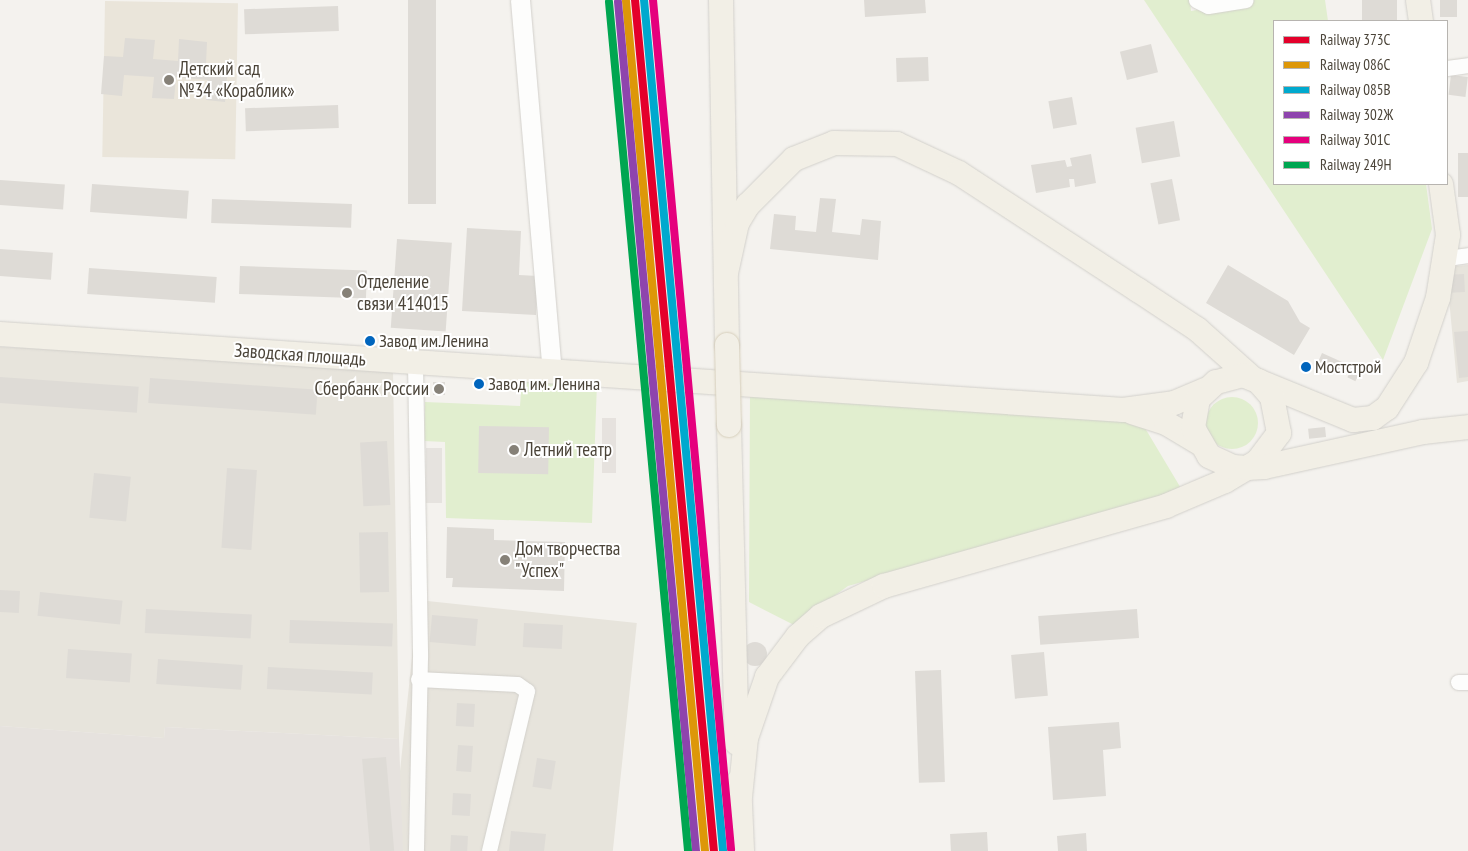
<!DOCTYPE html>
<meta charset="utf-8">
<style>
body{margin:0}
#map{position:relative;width:1468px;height:851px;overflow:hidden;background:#f4f2ee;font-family:"PT Sans Narrow",sans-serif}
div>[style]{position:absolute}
.residential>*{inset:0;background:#e7e4dc;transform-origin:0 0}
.industrial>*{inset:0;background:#e6e2de;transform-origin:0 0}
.education>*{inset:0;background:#eae5da;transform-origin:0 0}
.green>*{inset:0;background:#e1eecf}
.round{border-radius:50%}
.parking>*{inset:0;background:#e6e3df;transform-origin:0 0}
.building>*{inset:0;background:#dedbd6;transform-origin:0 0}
.roads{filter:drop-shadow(0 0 1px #d2d0cb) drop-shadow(0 0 1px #d2d0cb)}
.minor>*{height:15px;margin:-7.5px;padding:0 7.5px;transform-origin:7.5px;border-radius:7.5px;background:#fdfdfc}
.tertiary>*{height:19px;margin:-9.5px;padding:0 9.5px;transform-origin:9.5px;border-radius:9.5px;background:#fdfdfc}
.primary>*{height:24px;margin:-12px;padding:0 12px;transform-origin:12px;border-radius:12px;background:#f2efe6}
.bridges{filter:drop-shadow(0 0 1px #d6cebb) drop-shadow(0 0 1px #d6cebb)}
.primary-bridge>*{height:24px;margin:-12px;padding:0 12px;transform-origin:12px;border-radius:12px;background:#f2efe6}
.rail-1>*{height:8px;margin:-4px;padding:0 4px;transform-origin:4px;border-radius:4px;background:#e4002b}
.rail-2>*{height:8px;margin:-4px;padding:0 4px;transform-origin:4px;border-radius:4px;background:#dd9709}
.rail-3>*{height:8px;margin:-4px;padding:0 4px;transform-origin:4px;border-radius:4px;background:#00a9ce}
.rail-4>*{height:8px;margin:-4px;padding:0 4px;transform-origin:4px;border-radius:4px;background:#8e44ad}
.rail-5>*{height:8px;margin:-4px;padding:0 4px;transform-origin:4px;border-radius:4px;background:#e5007d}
.rail-6>*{height:8px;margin:-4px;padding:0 4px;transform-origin:4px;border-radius:4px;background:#00a651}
.dots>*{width:14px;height:14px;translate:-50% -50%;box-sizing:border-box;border:2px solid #fff;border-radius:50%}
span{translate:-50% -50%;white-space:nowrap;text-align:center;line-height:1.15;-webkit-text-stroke:4px #fff;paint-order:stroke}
.bus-label{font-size:18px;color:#4b4439}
.left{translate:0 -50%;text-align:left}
.poi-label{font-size:19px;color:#4b4439}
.right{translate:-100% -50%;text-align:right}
.street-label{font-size:19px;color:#4b4439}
.legend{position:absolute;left:1273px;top:20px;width:175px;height:165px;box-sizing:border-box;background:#fff;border:1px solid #b7b4b0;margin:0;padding:6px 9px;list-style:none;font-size:15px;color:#4b4439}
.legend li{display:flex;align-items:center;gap:10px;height:25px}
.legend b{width:25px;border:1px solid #b7b4b0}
</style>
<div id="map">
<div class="residential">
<div style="clip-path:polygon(1468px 265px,1468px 381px,1457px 383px,1446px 267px)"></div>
<div style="clip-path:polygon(0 347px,387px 363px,393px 371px,399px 739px,165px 727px,164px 738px,0 726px)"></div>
<div style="left:418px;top:600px;width:220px;height:251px;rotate:6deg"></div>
</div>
<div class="industrial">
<div style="left:602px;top:418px;width:14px;height:55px"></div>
<div style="clip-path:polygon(0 726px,164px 738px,165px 727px,399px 739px,403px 851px,0 851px)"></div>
</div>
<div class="education">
<div style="left:105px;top:1px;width:133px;height:156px;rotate:1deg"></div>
</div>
<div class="green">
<div style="clip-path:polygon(1144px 0,1190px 0,1191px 11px,1254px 0,1325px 0,1328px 21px,1274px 21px,1274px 184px,1426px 184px,1432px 229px,1383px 360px)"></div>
<div style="clip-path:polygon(522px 378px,597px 383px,592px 523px,446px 518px,445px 442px,424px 441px,425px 402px,520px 406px)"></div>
<div style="clip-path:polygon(750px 392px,1142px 423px,1182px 490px,848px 586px,794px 625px,749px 602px)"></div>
<div class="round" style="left:1206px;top:397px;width:52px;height:52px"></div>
</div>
<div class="parking">
<div style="left:426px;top:448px;width:16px;height:55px"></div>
</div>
<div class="building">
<div style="left:408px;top:0;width:28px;height:204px"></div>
<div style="clip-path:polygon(864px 0,925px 0,926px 13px,865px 17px)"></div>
<div style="left:1362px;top:0;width:35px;height:21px"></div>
<div style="left:1440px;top:0;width:17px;height:17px"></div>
<div style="left:338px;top:6px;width:25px;height:94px;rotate:88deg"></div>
<div style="clip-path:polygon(125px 38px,155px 40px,153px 59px,178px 61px,179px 39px,207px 42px,206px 64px,228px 66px,225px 102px,206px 100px,208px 80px,176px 77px,174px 99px,152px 98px,154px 77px,124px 75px,122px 96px,101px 94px,104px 56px,123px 57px)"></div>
<div style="left:1151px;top:44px;width:29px;height:32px;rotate:76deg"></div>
<div style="left:928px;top:57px;width:24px;height:32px;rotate:88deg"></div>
<div style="left:1451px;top:75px;width:17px;height:20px;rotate:7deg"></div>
<div style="left:1072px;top:97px;width:28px;height:24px;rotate:80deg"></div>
<div style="left:338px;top:105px;width:23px;height:93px;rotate:88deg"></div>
<div style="left:1174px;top:121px;width:36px;height:39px;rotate:80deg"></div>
<div style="left:1458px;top:153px;width:10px;height:44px"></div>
<div style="clip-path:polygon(1091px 154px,1096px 183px,1075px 187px,1074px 179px,1069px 179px,1070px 187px,1036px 193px,1031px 165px,1065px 160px,1067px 167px,1072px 166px,1070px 158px)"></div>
<div style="left:1172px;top:179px;width:42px;height:22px;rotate:79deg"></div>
<div style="left:0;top:180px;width:65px;height:25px;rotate:4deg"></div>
<div style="left:92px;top:184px;width:97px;height:28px;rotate:4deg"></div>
<div style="clip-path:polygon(820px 198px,836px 199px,832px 232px,860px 235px,862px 219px,881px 221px,878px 260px,770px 249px,774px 214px,796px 216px,795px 230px,816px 232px)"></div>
<div style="left:212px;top:199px;width:140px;height:24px;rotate:2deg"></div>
<div style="clip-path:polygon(467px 228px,521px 231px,519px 275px,538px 276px,536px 315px,462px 311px)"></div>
<div style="left:397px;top:239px;width:55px;height:89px;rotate:4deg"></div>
<div style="left:0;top:249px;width:53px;height:27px;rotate:4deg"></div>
<div style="clip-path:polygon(1228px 265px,1288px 301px,1300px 322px,1310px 328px,1294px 355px,1206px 303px)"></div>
<div style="left:240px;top:266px;width:127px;height:28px;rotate:2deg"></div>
<div style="left:89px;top:268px;width:128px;height:26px;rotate:4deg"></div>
<div style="left:1464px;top:274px;width:18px;height:15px;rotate:87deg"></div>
<div style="clip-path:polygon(1468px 331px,1468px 377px,1459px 378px,1454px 332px)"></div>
<div style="left:1322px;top:353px;width:22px;height:13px;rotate:24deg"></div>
<div style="left:1351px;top:370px;width:9px;height:8px;rotate:27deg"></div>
<div style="left:0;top:377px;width:139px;height:26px;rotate:4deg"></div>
<div style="left:150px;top:378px;width:168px;height:25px;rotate:4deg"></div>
<div style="left:433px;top:382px;width:12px;height:13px"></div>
<div style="left:479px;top:426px;width:70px;height:47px;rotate:1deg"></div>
<div style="left:1325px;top:427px;width:10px;height:17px;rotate:84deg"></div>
<div style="left:387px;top:441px;width:64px;height:27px;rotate:87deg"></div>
<div style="left:227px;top:468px;width:30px;height:80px;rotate:4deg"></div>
<div style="left:94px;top:473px;width:37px;height:45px;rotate:6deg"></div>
<div style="clip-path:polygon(447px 527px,494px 529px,494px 540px,565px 542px,564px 591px,452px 587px,453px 578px,446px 578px)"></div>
<div style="left:388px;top:532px;width:60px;height:29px;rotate:89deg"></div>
<div style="left:0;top:590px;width:20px;height:22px;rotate:3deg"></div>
<div style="left:40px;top:592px;width:83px;height:24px;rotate:6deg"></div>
<div style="left:146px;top:609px;width:106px;height:24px;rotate:3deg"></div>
<div style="left:1137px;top:609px;width:29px;height:99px;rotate:86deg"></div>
<div style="left:432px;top:615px;width:46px;height:27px;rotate:5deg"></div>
<div style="left:290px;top:620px;width:103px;height:23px;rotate:2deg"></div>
<div style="left:524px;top:623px;width:39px;height:24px;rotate:3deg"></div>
<div class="round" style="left:743px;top:642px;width:24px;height:24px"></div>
<div style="left:68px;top:649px;width:64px;height:29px;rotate:4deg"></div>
<div style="left:1044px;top:652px;width:44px;height:33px;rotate:85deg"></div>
<div style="left:158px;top:659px;width:85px;height:25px;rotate:4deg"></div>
<div style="left:268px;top:667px;width:105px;height:22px;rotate:3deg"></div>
<div style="left:941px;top:670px;width:112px;height:26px;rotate:88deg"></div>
<div style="left:457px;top:703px;width:18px;height:23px;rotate:3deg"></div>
<div style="clip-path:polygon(1119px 722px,1121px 748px,1103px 750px,1106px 796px,1053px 800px,1048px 727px)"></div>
<div style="left:458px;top:745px;width:15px;height:26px;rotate:4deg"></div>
<div style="left:386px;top:757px;width:94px;height:24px;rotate:85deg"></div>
<div style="left:537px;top:758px;width:19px;height:29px;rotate:9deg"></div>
<div style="left:453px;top:793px;width:18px;height:22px;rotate:3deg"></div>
<div style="clip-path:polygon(511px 831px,546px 834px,544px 851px,509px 851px)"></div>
<div style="left:987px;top:832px;width:19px;height:37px;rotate:87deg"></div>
<div style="clip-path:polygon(1086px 833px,1087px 851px,1058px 851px,1057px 836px)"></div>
<div style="left:451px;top:835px;width:17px;height:16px;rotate:3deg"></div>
</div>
<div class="roads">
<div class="minor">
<div style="left:1196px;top:0;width:13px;rotate:27deg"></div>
<div style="left:1208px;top:6px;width:38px;rotate:-9deg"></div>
<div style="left:1447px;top:68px;width:21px;rotate:-8deg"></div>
<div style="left:1447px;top:258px;width:21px;rotate:-8deg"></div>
<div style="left:415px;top:364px;width:293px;rotate:89deg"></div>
<div style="left:420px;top:657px;width:194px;rotate:91.2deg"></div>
<div style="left:418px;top:679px;width:99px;rotate:2.9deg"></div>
<div style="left:517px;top:684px;width:12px;rotate:35deg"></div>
<div style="left:527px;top:691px;width:164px;rotate:103.4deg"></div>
<div style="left:1458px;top:682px;width:10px"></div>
</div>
<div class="tertiary">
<div style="left:520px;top:0;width:371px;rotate:85.1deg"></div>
</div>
<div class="primary">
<div style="left:721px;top:0;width:345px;rotate:89deg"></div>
<div style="left:1418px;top:0;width:21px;rotate:82deg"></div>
<div style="left:726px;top:273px;width:51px;rotate:-77.6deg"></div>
<div style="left:737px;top:223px;width:21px;rotate:-59deg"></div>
<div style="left:748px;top:205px;width:65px;rotate:-45deg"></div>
<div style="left:794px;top:159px;width:43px;rotate:-21.8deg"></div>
<div style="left:834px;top:143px;width:63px;rotate:0.9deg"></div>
<div style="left:897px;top:144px;width:68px;rotate:25.1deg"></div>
<div style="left:959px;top:173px;width:214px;rotate:33.2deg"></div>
<div style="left:1138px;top:290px;width:71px;rotate:33.5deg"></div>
<div style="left:1197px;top:329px;width:74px;rotate:41.7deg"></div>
<div style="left:0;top:334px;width:1126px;rotate:3.87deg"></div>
<div style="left:1123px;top:410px;width:51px;rotate:-7.8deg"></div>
<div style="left:1174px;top:403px;width:34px;rotate:-23deg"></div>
<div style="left:1258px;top:381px;width:103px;rotate:22.3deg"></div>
<div style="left:1353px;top:420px;width:20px;rotate:-6deg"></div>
<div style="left:1373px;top:418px;width:17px;rotate:-36deg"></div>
<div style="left:1387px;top:408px;width:54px;rotate:-57.2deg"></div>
<div style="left:1416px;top:363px;width:69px;rotate:-71.3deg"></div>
<div style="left:1438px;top:298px;width:64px;rotate:-81deg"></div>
<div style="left:1448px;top:235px;width:51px;rotate:-97.8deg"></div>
<div style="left:1132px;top:412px;width:36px;rotate:18deg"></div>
<div style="left:1166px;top:423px;width:39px;rotate:31deg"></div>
<div style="left:729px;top:425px;width:318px;rotate:88.6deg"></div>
<div style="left:739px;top:781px;width:70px;rotate:87.5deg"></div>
<div style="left:740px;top:797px;width:59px;rotate:-84.2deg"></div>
<div style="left:746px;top:738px;width:65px;rotate:-71deg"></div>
<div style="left:767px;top:677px;width:51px;rotate:-52.9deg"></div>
<div style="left:798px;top:636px;width:30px;rotate:-41deg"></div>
<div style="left:821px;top:616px;width:70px;rotate:-25.5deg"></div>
<div style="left:884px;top:586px;width:293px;rotate:-15.8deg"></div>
<div style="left:1166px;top:506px;width:64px;rotate:-23deg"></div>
<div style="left:1225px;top:481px;width:26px;rotate:-31deg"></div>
<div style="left:1247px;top:468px;width:13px;rotate:-32deg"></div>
<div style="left:1258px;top:461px;width:35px;rotate:-53deg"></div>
<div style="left:1279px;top:433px;width:37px;rotate:-101deg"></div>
<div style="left:1272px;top:397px;width:21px;rotate:-131deg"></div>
<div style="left:1258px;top:381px;width:16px;rotate:-158deg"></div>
<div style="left:1243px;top:375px;width:28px;rotate:165deg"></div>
<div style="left:1216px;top:382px;width:25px;rotate:137deg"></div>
<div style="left:1198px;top:399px;width:29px;rotate:100deg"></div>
<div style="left:1193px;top:428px;width:32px;rotate:60deg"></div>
<div style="left:1209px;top:456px;width:26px;rotate:25deg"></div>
<div style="left:1233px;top:467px;width:14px;rotate:4deg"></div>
<div style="left:1247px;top:468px;width:17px;rotate:-3deg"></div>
<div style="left:1264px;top:467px;width:163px;rotate:-12.4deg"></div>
<div style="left:1423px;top:432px;width:45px;rotate:-6.3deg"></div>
</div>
</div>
<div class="bridges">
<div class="primary-bridge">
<div style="left:727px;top:345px;width:80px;rotate:88.6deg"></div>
</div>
</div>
<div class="rail-1">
<div style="left:635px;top:0;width:855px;rotate:84.7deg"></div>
</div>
<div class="rail-2">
<div style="left:626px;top:1px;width:854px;rotate:84.69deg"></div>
</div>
<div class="rail-3">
<div style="left:644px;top:0;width:854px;rotate:84.69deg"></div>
</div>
<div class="rail-4">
<div style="left:618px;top:2px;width:853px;rotate:84.75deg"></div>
</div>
<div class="rail-5">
<div style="left:653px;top:0;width:853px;rotate:84.75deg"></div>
</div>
<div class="rail-6">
<div style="left:609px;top:2px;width:853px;rotate:84.68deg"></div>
</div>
<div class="dots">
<div style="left:169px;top:80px;background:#868178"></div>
<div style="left:347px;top:293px;background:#868178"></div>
<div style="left:370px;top:341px;background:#0065bd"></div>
<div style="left:1306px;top:367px;background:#0065bd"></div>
<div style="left:479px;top:384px;background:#0065bd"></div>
<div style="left:439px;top:389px;background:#868178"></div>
<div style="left:514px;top:450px;background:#868178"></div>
<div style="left:505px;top:560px;background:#868178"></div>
</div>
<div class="bus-label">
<span class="left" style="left:379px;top:341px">Завод им.Ленина</span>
<span class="left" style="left:1315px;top:367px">Мостстрой</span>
<span class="left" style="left:488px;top:384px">Завод им. Ленина</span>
</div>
<div class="poi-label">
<span class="left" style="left:179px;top:80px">Детский сад<br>№34 «Кораблик»</span>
<span class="left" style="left:357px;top:293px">Отделение<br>связи 414015</span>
<span class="right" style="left:429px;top:389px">Сбербанк России</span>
<span class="left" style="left:524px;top:450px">Летний театр</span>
<span class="left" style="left:515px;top:560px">Дом творчества<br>"Успех"</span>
</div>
<div class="street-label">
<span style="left:300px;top:355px;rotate:4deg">Заводская площадь</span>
</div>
<ul class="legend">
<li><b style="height:6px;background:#e4002b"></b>Railway 373C</li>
<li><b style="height:6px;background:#dd9709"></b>Railway 086С</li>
<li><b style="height:6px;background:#00a9ce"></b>Railway 085В</li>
<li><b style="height:6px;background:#8e44ad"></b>Railway 302Ж</li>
<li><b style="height:6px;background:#e5007d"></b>Railway 301С</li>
<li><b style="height:6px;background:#00a651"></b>Railway 249Н</li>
</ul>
</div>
